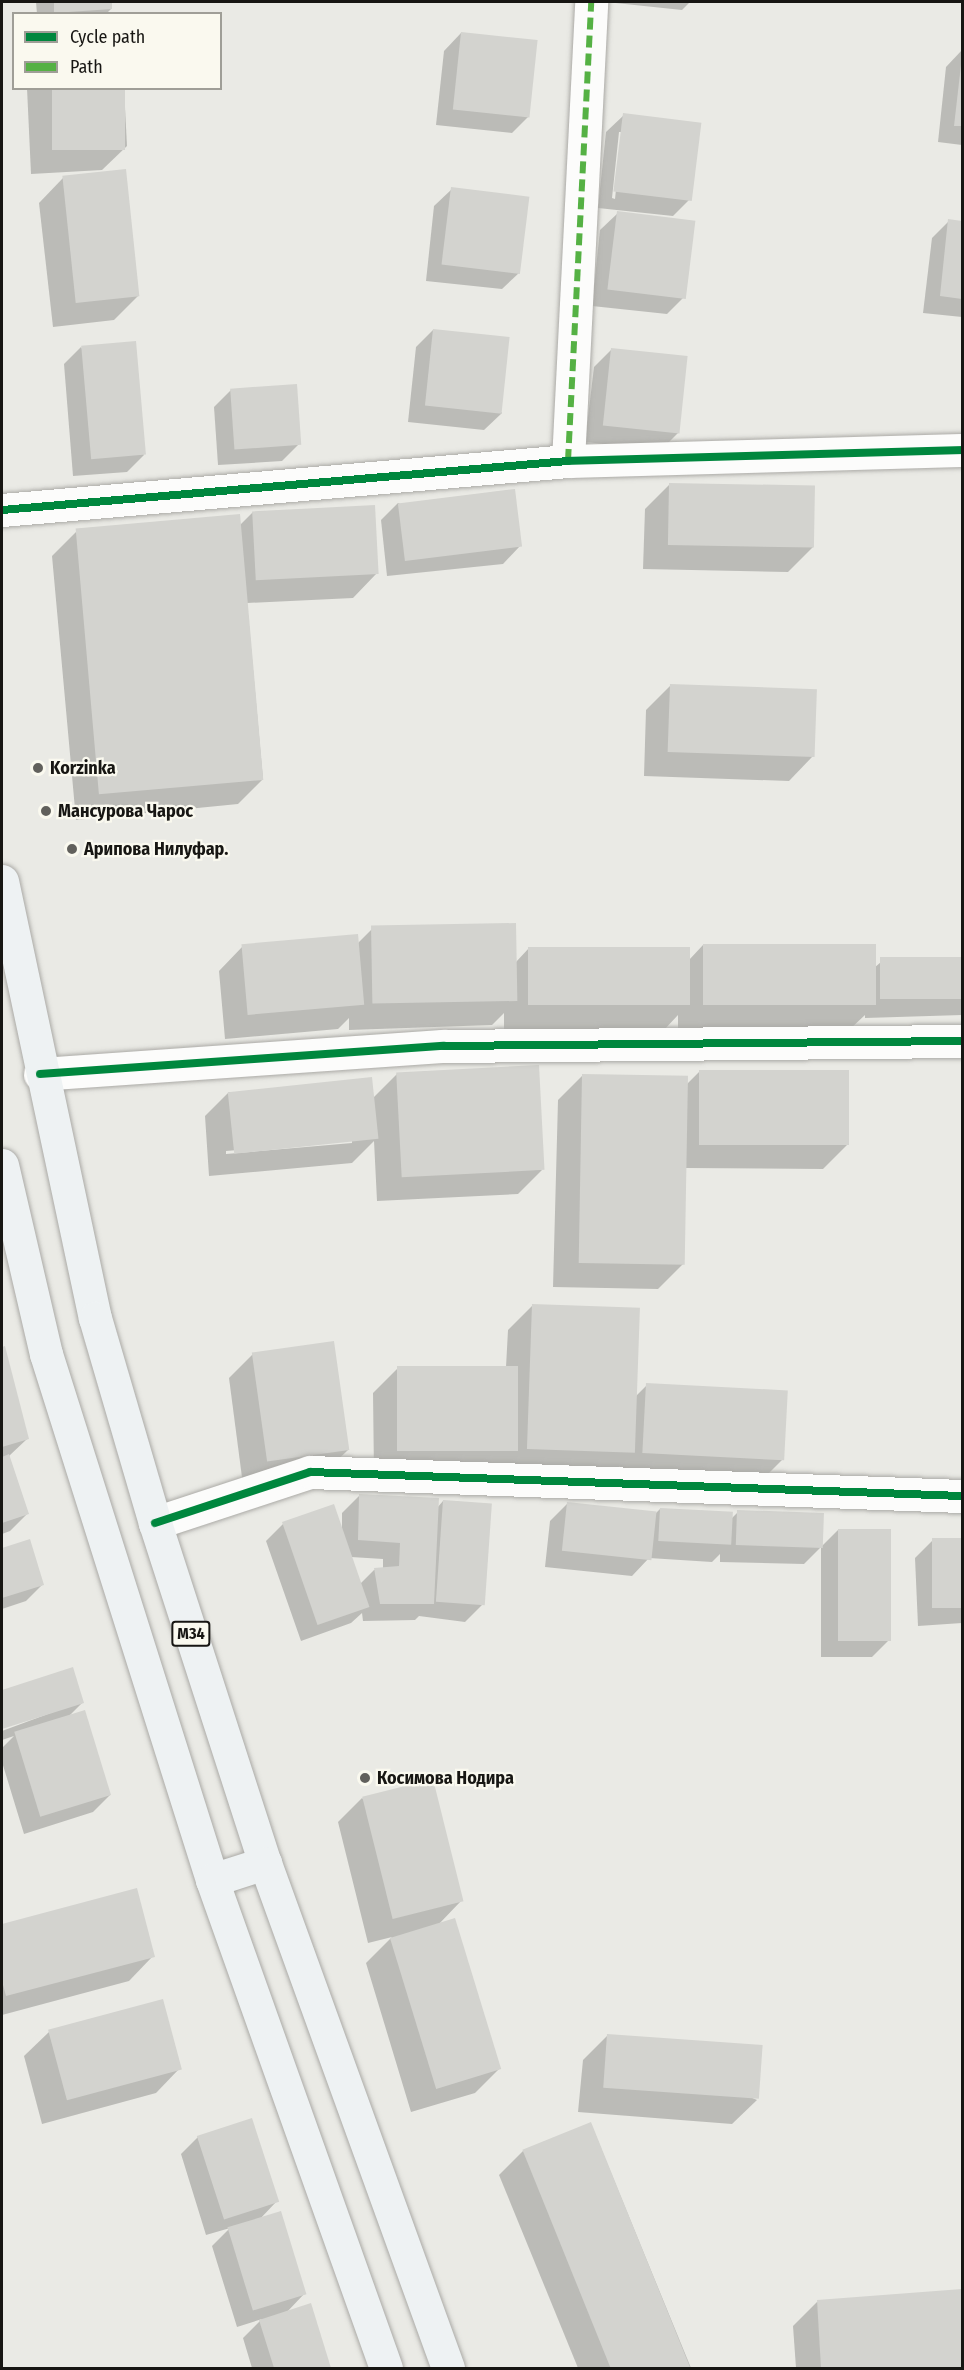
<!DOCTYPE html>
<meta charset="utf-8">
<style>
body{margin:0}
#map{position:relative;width:964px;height:2370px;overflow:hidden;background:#eaeae5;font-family:"Fira Sans Condensed",sans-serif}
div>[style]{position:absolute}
.shadow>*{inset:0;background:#0003}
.building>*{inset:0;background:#d3d3cf;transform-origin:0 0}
.roads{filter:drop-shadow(0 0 2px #abaaa6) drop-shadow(0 0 2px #abaaa6)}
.minor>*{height:33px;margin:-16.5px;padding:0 16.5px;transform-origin:16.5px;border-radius:16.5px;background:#fcfcfb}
.major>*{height:33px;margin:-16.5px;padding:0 16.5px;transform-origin:16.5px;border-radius:16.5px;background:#eef2f3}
.quiet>*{height:6px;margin-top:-3px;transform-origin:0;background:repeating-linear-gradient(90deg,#55b144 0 12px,transparent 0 18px)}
.cycleway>*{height:8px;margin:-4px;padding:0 4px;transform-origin:4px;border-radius:4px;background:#00873e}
.dots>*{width:16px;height:16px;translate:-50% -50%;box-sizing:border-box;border:3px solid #faf9ef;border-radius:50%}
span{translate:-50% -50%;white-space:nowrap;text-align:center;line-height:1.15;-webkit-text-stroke:4.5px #faf9ef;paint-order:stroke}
.shield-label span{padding:2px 4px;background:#faf9ef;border:2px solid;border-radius:4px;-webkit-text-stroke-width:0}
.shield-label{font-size:16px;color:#171613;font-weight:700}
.poi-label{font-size:18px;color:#171613;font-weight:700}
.left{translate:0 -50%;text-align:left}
.frame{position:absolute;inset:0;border:3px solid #171613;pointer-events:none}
.legend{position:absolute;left:12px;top:12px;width:210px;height:78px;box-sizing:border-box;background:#faf9ef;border:2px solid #9f9e97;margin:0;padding:8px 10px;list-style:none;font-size:18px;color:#171613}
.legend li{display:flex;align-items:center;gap:12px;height:30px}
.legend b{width:30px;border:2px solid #9f9e97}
</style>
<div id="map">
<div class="shadow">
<div style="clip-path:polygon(36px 2px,110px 2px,111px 9px,106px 14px,37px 14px)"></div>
<div style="clip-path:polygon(606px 2px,690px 2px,682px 10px)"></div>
<div style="clip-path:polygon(461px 33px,529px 116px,512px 133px,436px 125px,444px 51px)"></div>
<div style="clip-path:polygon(962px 50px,962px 145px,938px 142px,946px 67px)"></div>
<div style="clip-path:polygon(27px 88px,124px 88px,127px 146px,102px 170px,31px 174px)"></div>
<div style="clip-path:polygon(evenodd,624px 115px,690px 199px,673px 216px,598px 208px,606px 132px,624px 115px,619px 132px,622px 132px,615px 199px,612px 198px,619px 132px)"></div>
<div style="clip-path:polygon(63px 178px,138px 296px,114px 320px,53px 327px,39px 203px)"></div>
<div style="clip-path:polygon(452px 189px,520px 272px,502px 289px,426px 281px,434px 206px)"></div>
<div style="clip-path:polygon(618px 213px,684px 297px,667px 314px,592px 306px,600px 230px)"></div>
<div style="clip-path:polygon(949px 221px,962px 222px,962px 317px,923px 313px,932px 238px)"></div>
<div style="clip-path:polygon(433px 330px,502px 413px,484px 430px,408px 422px,416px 347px)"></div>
<div style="clip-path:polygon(81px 347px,144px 455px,127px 472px,73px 476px,64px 364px)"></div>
<div style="clip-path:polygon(611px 350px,678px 433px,661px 450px,585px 442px,594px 367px)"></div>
<div style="clip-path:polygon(231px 390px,299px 444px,282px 461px,218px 465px,214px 407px)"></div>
<div style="clip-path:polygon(669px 485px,813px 547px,788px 572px,643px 569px,645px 509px)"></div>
<div style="clip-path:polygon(398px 503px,520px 546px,503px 564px,387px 576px,381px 520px)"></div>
<div style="clip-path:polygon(253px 512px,377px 573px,353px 598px,247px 603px,263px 779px,238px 804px,76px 820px,52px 556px,77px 531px,240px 525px)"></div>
<div style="clip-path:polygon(670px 686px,813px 756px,789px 781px,644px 776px,646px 710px)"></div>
<div style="clip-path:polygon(372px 929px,516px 962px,529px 948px,689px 960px,703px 945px,874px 968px,881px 962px,962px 959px,962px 1015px,865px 1018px,865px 1015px,849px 1030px,678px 1029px,678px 1015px,664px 1030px,504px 1029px,504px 1013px,492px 1025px,349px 1030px,349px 1018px,338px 1029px,225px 1039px,219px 971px,243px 946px,357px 944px)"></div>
<div style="clip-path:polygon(700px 1071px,847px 1145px,823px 1169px,685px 1168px,683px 1264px,658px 1289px,553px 1287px,558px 1100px,582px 1076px,687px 1084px)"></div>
<div style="clip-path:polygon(evenodd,397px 1074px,542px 1170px,518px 1194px,377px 1201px,374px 1141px,352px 1163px,209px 1176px,205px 1116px,229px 1092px,373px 1098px,397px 1074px,352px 1140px,352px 1143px,226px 1154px,226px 1151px,352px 1140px)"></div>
<div style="clip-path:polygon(532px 1306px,635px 1397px,647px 1385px,783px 1459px,758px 1484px,619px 1477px,620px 1466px,608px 1477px,374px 1475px,373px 1393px,398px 1368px,506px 1367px,508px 1330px)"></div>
<div style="clip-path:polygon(4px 1348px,27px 1439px,9px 1456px,27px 1514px,10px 1531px,2px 1534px)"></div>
<div style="clip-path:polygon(253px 1354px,348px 1450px,323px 1474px,243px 1485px,229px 1378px)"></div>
<div style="clip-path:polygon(evenodd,359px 1496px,437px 1508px,443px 1501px,482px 1605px,465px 1622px,419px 1616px,415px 1620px,363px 1621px,362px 1613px,351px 1623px,301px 1641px,266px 1541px,283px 1524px,342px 1530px,342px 1513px,359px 1496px,351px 1557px,383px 1559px,383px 1569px,374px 1570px,360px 1584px,351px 1557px)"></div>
<div style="clip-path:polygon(567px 1504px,653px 1516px,660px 1509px,731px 1519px,738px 1512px,821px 1547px,804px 1564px,720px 1562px,720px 1554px,712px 1562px,649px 1558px,632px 1576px,545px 1567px,550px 1521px)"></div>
<div style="clip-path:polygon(838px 1530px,889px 1640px,872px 1657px,821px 1657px,821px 1547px)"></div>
<div style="clip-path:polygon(962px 1539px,962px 1623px,918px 1626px,915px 1558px,932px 1541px)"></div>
<div style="clip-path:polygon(29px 1541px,43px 1584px,26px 1601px,2px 1609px,2px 1550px)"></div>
<div style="clip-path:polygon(72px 1669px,83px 1702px,68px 1717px,110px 1795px,93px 1812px,24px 1834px,2px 1762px,2px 1748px,14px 1736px,2px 1740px,2px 1731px,64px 1708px,2px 1728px,2px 1691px)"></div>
<div style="clip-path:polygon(362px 1798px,461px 1901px,438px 1925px,500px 2068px,475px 2093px,411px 2112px,366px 1963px,392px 1937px,368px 1943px,338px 1822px)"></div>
<div style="clip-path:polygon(136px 1890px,153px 1956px,129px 1981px,2px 2015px,2px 1925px)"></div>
<div style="clip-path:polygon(49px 2032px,180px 2068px,156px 2093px,42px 2124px,24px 2056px)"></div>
<div style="clip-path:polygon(607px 2036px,757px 2100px,732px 2124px,578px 2112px,583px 2060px)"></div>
<div style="clip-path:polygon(591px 2124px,691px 2368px,578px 2368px,499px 2175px,523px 2151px)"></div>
<div style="clip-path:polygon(198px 2137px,277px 2201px,259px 2220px,305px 2293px,286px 2313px,310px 2305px,330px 2368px,252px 2368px,243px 2338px,262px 2319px,237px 2327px,212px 2246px,230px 2228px,206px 2235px,181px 2154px)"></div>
<div style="clip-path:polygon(962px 2291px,962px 2368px,796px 2368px,793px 2326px,817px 2302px)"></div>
</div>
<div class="building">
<div style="clip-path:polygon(54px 2px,112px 2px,112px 9px,54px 13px)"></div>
<div style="left:461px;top:32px;width:77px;height:78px;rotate:6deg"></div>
<div style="clip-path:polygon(961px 65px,962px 65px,962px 126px,954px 126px)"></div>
<div style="left:52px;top:88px;width:73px;height:62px"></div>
<div style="left:623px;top:113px;width:79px;height:79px;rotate:7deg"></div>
<div style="left:126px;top:169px;width:128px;height:64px;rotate:84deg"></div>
<div style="left:451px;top:187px;width:79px;height:78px;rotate:7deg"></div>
<div style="left:617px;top:211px;width:79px;height:79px;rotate:7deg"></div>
<div style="clip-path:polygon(948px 219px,962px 221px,962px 299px,940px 296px)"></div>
<div style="left:433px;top:329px;width:77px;height:77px;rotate:6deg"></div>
<div style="left:136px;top:341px;width:114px;height:55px;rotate:85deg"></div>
<div style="left:611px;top:348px;width:77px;height:78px;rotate:6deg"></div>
<div style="left:297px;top:384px;width:61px;height:67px;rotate:86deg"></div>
<div style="left:669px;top:483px;width:146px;height:62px;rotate:1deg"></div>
<div style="left:515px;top:489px;width:58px;height:118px;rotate:83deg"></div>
<div style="left:375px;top:505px;width:69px;height:123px;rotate:87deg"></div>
<div style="left:240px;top:514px;width:267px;height:165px;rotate:85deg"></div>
<div style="left:670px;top:684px;width:147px;height:68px;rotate:2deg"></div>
<div style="left:516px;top:923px;width:78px;height:145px;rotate:89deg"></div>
<div style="left:358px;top:934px;width:71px;height:117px;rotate:85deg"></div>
<div style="left:703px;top:944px;width:173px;height:61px"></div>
<div style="left:528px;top:947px;width:162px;height:58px"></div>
<div style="left:962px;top:957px;width:42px;height:82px;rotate:90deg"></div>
<div style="left:539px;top:1065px;width:105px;height:143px;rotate:87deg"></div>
<div style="left:699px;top:1070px;width:150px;height:75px"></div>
<div style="left:582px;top:1074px;width:106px;height:189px;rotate:1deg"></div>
<div style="left:372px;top:1077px;width:62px;height:145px;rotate:84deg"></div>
<div style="left:532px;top:1304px;width:108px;height:145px;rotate:2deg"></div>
<div style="left:334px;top:1341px;width:110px;height:83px;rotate:82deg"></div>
<div style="clip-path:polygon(5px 1346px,29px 1439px,2px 1447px,2px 1347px)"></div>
<div style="left:518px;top:1366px;width:85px;height:121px;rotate:90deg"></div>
<div style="left:646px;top:1383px;width:142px;height:70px;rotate:3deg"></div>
<div style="clip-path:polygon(9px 1454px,29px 1514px,2px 1523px,2px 1457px)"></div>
<div style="clip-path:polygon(359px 1494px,439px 1498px,434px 1604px,380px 1604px,374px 1568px,399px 1566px,400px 1543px,358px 1540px)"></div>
<div style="left:443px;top:1500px;width:49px;height:102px;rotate:4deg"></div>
<div style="left:567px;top:1502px;width:90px;height:49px;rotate:6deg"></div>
<div style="left:334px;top:1504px;width:109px;height:55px;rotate:71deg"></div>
<div style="left:660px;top:1508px;width:73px;height:33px;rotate:3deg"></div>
<div style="left:737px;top:1510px;width:87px;height:35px;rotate:2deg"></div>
<div style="left:838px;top:1529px;width:53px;height:112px"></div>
<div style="left:962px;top:1538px;width:70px;height:30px;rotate:90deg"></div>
<div style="clip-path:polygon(30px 1539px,44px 1585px,2px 1598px,2px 1548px)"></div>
<div style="clip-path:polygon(73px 1667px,84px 1703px,2px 1729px,2px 1690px)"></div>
<div style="left:85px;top:1710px;width:89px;height:74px;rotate:73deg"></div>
<div style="left:433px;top:1779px;width:126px;height:73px;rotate:76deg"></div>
<div style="clip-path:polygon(137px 1888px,155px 1957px,6px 1996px,2px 1981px,2px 1924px)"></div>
<div style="left:455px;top:1918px;width:158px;height:68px;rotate:73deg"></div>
<div style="left:163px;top:1999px;width:73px;height:119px;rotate:75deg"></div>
<div style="left:607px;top:2034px;width:156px;height:54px;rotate:4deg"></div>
<div style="left:252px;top:2118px;width:88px;height:58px;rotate:72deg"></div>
<div style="left:591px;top:2122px;width:266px;height:74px;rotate:68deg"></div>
<div style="left:281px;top:2211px;width:87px;height:56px;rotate:73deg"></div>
<div style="clip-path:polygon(962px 2289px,962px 2368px,821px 2368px,817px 2300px)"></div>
<div style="clip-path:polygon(311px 2303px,331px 2368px,274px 2368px,259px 2320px)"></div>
</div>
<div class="roads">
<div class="minor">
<div style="left:568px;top:461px;width:460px;rotate:-87.1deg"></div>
<div style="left:2px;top:510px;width:568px;rotate:-4.95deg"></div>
<div style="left:568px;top:461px;width:394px;rotate:-1.6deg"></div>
<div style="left:40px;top:1074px;width:404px;rotate:-4deg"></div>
<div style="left:443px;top:1046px;width:519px;rotate:-0.55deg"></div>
<div style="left:155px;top:1523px;width:163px;rotate:-18.2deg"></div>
<div style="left:310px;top:1472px;width:652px;rotate:2.11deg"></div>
</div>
<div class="major">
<div style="left:2px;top:881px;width:447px;rotate:78deg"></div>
<div style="left:95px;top:1318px;width:214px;rotate:73.7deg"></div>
<div style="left:155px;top:1523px;width:357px;rotate:72.1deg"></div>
<div style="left:265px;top:1863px;width:537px;rotate:70.08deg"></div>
<div style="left:2px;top:1165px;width:194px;rotate:76.9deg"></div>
<div style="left:46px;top:1354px;width:552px;rotate:72.48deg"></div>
<div style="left:212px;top:1880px;width:518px;rotate:70.38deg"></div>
<div style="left:212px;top:1880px;width:56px;rotate:-17.8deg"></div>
</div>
</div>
<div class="quiet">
<div style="left:568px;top:461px;width:460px;rotate:-87.1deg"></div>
</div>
<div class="cycleway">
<div style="left:2px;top:510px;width:568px;rotate:-4.95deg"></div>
<div style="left:568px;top:461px;width:394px;rotate:-1.6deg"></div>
<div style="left:40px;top:1074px;width:404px;rotate:-4deg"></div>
<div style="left:443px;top:1046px;width:519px;rotate:-0.55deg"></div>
<div style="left:155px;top:1523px;width:163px;rotate:-18.2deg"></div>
<div style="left:310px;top:1472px;width:652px;rotate:2.11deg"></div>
</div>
<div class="dots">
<div style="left:38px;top:768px;background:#61605c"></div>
<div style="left:46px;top:811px;background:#61605c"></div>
<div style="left:72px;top:849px;background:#61605c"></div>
<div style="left:365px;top:1778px;background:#61605c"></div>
</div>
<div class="shield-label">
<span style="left:191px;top:1634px">M34</span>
</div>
<div class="poi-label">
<span class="left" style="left:50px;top:768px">Korzinka</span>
<span class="left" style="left:58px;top:811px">Мансурова Чарос</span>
<span class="left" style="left:84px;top:849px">Арипова Нилуфар.</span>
<span class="left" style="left:377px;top:1778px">Косимова Нодира</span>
</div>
<div class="frame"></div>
<ul class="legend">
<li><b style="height:8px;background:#00873e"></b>Cycle path</li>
<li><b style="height:8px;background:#55b144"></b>Path</li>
</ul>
</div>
